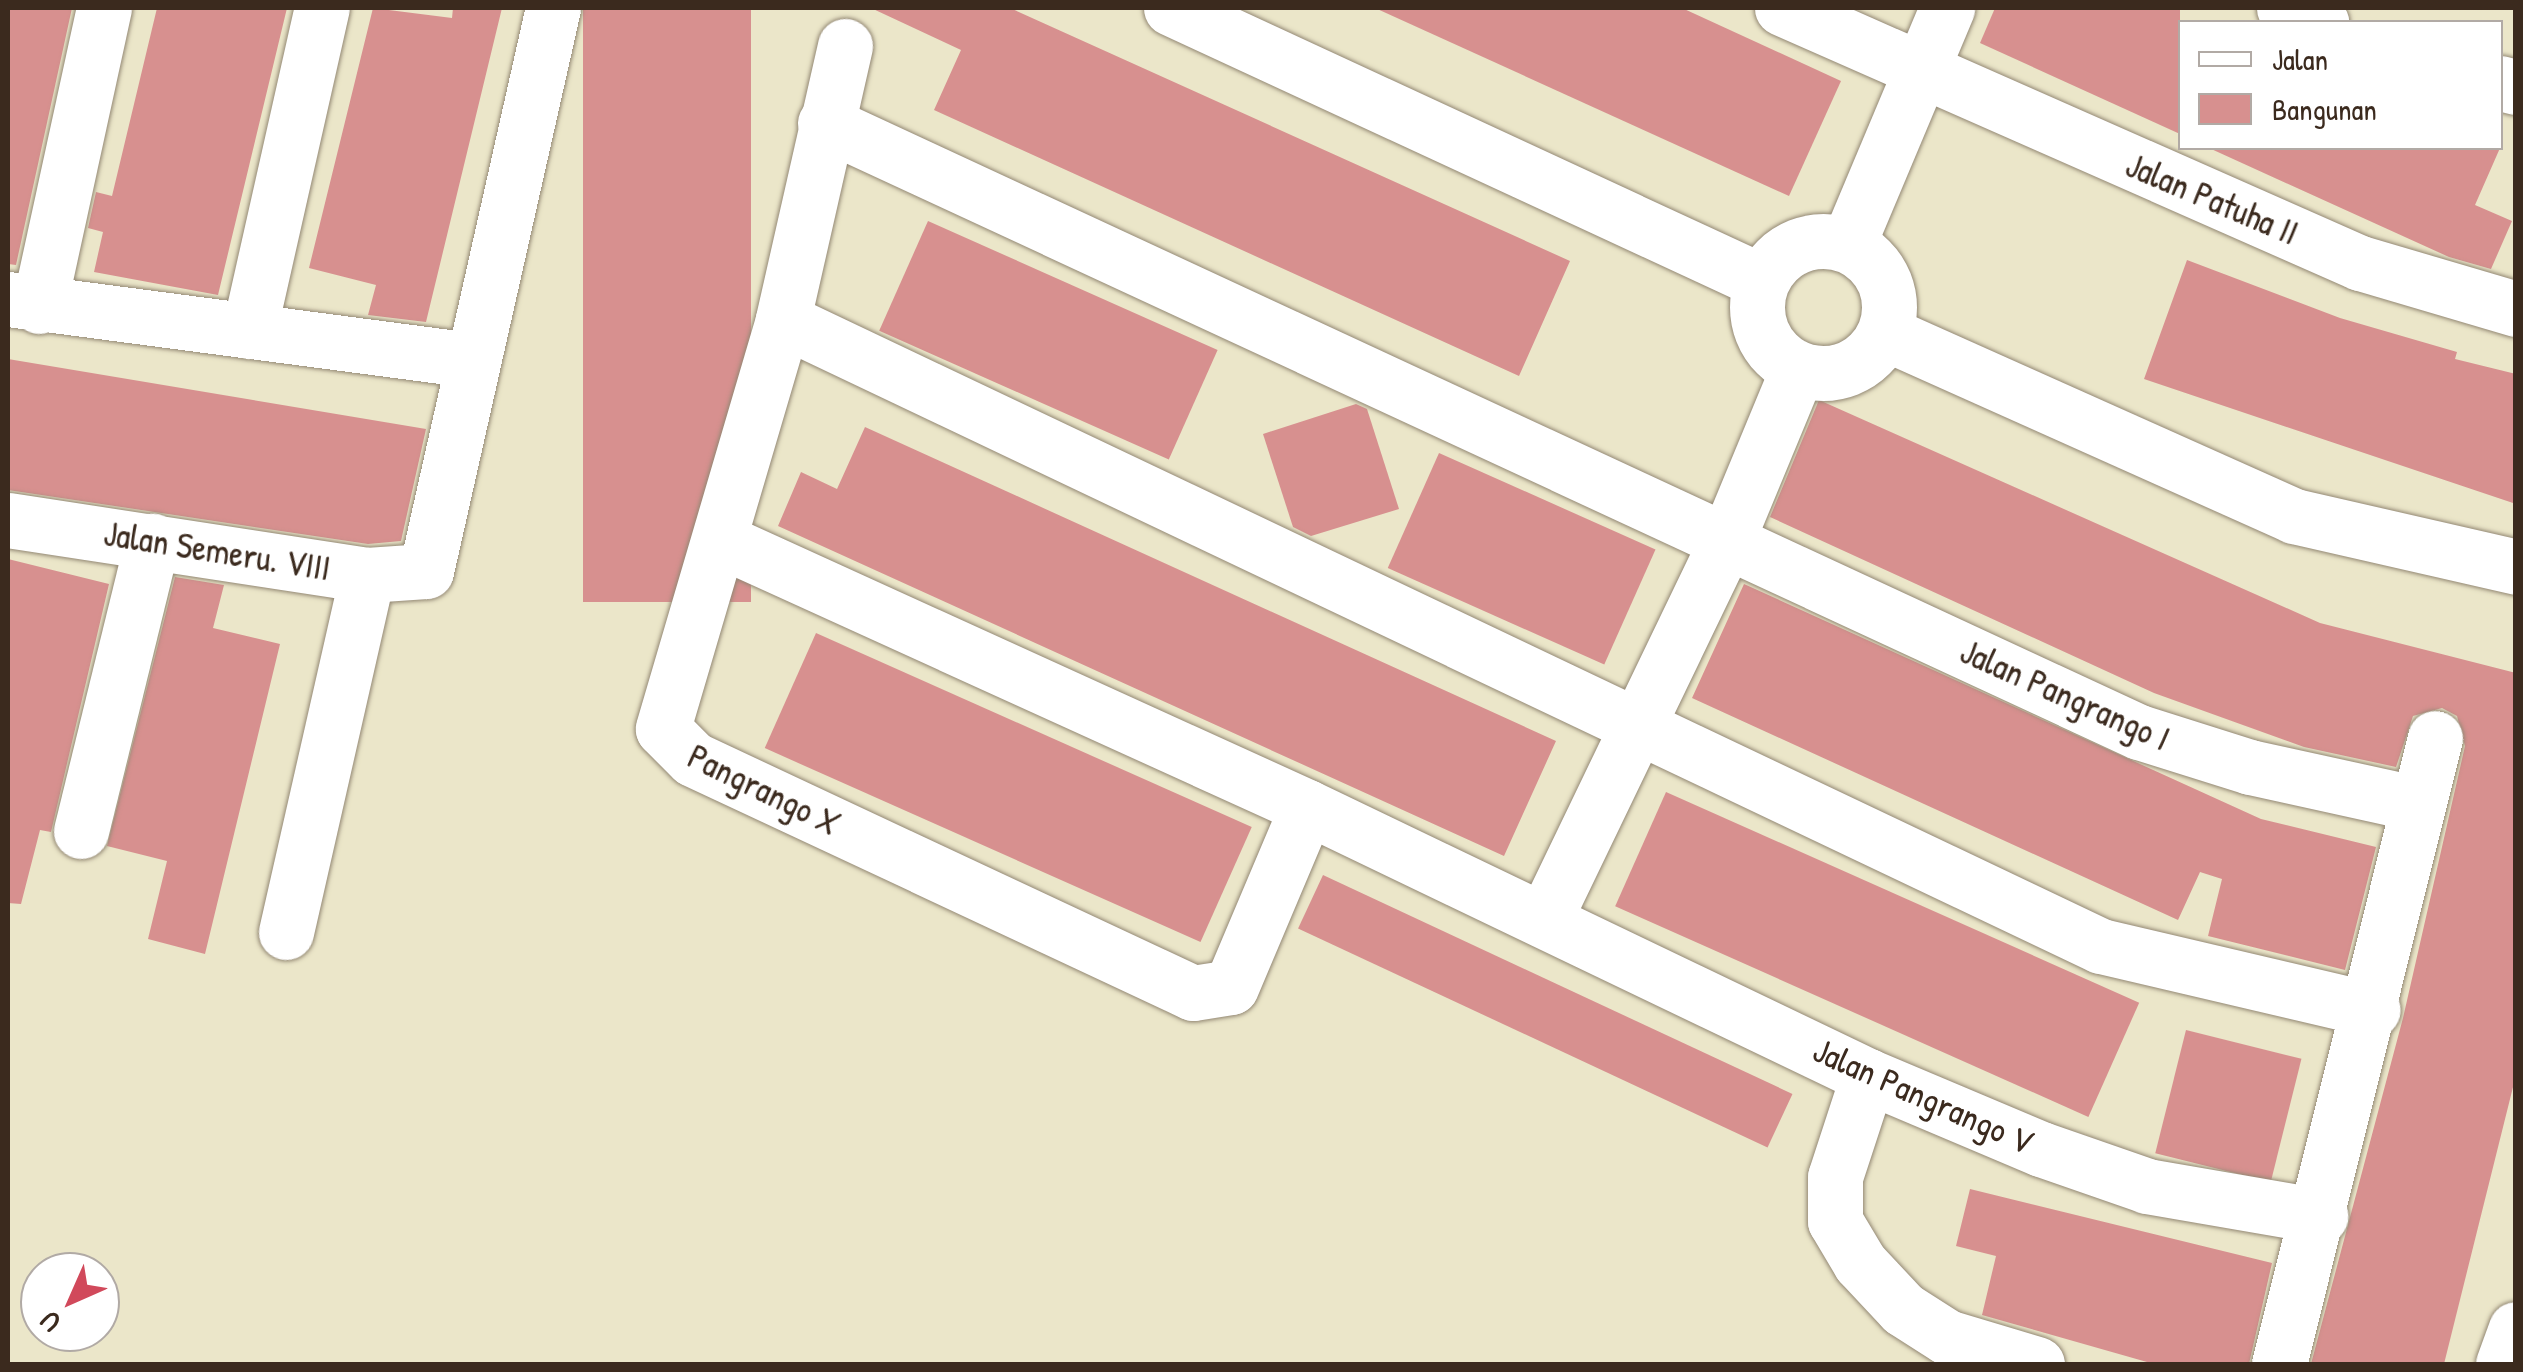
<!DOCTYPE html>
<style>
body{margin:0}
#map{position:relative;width:2523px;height:1372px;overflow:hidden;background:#ebe6c9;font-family:"Patrick Hand",sans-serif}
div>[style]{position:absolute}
.building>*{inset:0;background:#d7908f;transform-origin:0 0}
.roads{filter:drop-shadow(0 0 2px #938874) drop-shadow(0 0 2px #938874)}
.minor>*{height:55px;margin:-27.5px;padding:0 27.5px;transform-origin:27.5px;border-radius:27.5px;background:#fff}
.minor>.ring{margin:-27.5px;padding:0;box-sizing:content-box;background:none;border:55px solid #fff;border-radius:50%}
span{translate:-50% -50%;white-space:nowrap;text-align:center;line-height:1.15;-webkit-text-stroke:8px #fff;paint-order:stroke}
.street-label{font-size:35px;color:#3b2a1e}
.frame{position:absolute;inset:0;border:10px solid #3b2a1e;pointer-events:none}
.legend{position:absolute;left:2178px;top:20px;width:325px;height:130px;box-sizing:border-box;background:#fff;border:2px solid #b1aaa5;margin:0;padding:12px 18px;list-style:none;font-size:30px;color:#3b2a1e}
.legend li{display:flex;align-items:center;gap:20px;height:50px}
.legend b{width:50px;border:2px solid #b1aaa5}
.north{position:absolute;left:20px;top:1252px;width:100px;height:100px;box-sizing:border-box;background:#fff;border:2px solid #b1aaa5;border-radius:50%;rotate:225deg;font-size:28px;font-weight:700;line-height:40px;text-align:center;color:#3b2a1e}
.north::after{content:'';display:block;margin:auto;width:35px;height:45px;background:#d1495b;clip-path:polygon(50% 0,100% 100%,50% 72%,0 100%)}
</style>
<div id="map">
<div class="building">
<div style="clip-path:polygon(8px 8px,72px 8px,16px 265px,8px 264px)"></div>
<div style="clip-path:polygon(157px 8px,287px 8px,218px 295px,94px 272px,103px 232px,88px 228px,96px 192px,112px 196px)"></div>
<div style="clip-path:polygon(373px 8px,452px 18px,453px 8px,502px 8px,426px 322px,368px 315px,376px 285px,309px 268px)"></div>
<div style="left:583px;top:8px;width:168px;height:594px"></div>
<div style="clip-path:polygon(871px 8px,1010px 8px,1570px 261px,1519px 376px,934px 110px,961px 50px)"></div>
<div style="clip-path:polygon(1375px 8px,1682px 8px,1841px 81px,1789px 196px)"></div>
<div style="clip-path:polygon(1995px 8px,2180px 8px,2180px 134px,1980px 43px)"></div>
<div style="clip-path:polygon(2209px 148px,2500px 148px,2475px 205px,2512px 221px,2491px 269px,2449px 257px)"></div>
<div style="left:928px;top:221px;width:317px;height:120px;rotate:24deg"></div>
<div style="clip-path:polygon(2187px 260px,2340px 318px,2457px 352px,2455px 359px,2516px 374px,2516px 504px,2144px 379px)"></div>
<div style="clip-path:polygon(8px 359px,426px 429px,401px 541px,368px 544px,8px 490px)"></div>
<div style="clip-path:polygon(1819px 400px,2320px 623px,2516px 673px,2516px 1075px,2444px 1364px,2311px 1364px,2403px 1018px,2465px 746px,2457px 716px,2442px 708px,2413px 716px,2396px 767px,2304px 747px,2154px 693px,1770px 517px)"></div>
<div style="clip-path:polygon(1356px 404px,1367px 409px,1399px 509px,1311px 536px,1293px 527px,1263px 434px)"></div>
<div style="clip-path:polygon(865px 427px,1556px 741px,1504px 856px,778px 526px,801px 472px,837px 489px)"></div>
<div style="left:1439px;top:453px;width:237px;height:126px;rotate:24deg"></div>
<div style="clip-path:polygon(8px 559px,109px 584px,51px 832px,40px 830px,21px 904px,8px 903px)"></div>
<div style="clip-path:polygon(175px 577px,224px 585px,213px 628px,280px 644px,205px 954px,148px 939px,167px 861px,107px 846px)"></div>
<div style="clip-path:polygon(1744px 584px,2261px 819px,2376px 847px,2345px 970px,2208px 936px,2222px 879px,2200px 872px,2178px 920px,1692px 698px)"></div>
<div style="left:816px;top:633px;width:477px;height:126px;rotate:24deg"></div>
<div style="left:1666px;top:792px;width:518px;height:125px;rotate:24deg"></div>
<div style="left:1323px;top:875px;width:518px;height:59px;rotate:25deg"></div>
<div style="left:2186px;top:1030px;width:119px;height:127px;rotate:14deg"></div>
<div style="clip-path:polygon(1970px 1189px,2272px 1263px,2249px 1364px,2154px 1364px,1982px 1315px,1996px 1256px,1956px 1246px)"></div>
</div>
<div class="roads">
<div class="minor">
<div style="left:1171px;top:8px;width:650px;rotate:24.83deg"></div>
<div style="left:1782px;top:8px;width:632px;rotate:23.81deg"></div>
<div style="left:2360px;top:263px;width:163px;rotate:16.4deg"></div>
<div style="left:2284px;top:8px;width:40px;rotate:21deg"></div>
<div style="left:845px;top:46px;width:281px;rotate:102.8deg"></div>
<div style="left:783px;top:320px;width:426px;rotate:106.4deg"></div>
<div style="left:663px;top:729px;width:42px;rotate:45deg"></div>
<div style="left:693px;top:759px;width:552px;rotate:25.08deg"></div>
<div style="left:1193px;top:993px;width:38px;rotate:-9deg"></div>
<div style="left:1231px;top:987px;width:195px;rotate:-67.1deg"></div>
<div style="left:2500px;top:83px;width:16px;rotate:14deg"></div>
<div style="left:825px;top:123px;width:1448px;rotate:24.87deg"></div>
<div style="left:2139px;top:732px;width:116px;rotate:17.5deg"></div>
<div style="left:2250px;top:767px;width:172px;rotate:12.4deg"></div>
<div class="ring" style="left:1757px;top:241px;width:77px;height:77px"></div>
<div style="left:1848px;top:244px;width:256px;rotate:-67.2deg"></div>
<div style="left:8px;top:299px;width:468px;rotate:7.5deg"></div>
<div style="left:39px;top:306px;width:305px;rotate:-77.7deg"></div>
<div style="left:783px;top:320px;width:1459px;rotate:25.41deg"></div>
<div style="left:2101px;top:946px;width:279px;rotate:13.2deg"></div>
<div style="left:249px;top:331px;width:331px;rotate:-77.3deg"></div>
<div style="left:1885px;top:333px;width:448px;rotate:24.1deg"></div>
<div style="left:2294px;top:516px;width:228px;rotate:12.9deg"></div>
<div style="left:8px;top:520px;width:363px;rotate:8.7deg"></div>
<div style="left:367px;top:575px;width:59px;rotate:-3.9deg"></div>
<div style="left:426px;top:571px;width:577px;rotate:-77.29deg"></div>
<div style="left:720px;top:540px;width:645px;rotate:24.46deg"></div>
<div style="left:1307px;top:807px;width:622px;rotate:25.62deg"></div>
<div style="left:1868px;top:1076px;width:188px;rotate:22.9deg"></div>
<div style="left:2041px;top:1149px;width:112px;rotate:19.2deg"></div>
<div style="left:2147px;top:1186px;width:176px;rotate:9.8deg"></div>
<div style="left:81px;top:831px;width:299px;rotate:-76.2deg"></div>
<div style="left:1544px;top:920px;width:422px;rotate:-64.3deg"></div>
<div style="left:1727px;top:540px;width:185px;rotate:-67.5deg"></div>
<div style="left:286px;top:932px;width:366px;rotate:-77.2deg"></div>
<div style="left:1868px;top:1076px;width:106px;rotate:108.1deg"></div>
<div style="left:1835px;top:1177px;width:44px;rotate:90deg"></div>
<div style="left:1835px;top:1221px;width:49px;rotate:59.2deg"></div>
<div style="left:1860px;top:1263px;width:63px;rotate:46.9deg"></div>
<div style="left:1903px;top:1309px;width:52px;rotate:32.5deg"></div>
<div style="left:1947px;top:1337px;width:94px;rotate:16.7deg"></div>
<div style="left:2279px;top:1364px;width:645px;rotate:-76.01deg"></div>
<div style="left:2503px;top:1364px;width:37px;rotate:-70deg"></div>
</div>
</div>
<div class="street-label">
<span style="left:2212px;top:199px;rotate:23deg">Jalan Patuha II</span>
<span style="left:217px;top:551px;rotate:9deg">Jalan Semeru. VIII</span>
<span style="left:2065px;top:695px;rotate:24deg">Jalan Pangrango I</span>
<span style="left:764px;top:790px;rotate:26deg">Pangrango X</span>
<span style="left:1923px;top:1096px;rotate:24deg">Jalan Pangrango V</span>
</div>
<div class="frame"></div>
<ul class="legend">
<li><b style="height:12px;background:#fff"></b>Jalan</li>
<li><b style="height:28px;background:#d7908f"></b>Bangunan</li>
</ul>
<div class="north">U</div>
</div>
